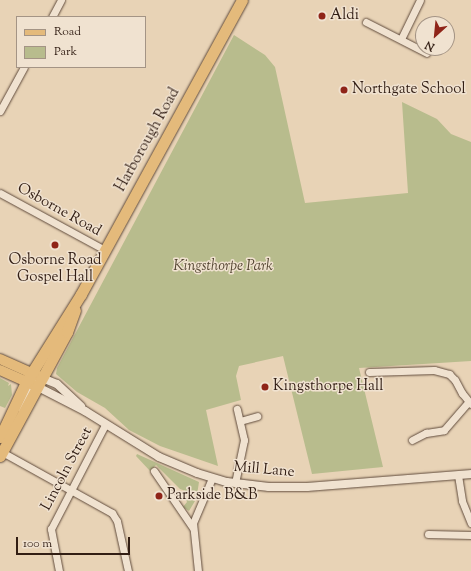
<!DOCTYPE html>
<style>
body{margin:0}
#map{position:relative;width:471px;height:571px;overflow:hidden;background:#e8d3b6;font-family:"Sorts Mill Goudy",serif}
div>[style]{position:absolute}
.green>*{inset:0;background:#b8bc8d}
.roads{filter:drop-shadow(0 0 1px #604b3c) drop-shadow(0 0 1px #604b3c)}
.minor>*{height:7px;margin:-3.5px;padding:0 3.5px;transform-origin:3.5px;border-radius:3.5px;background:#f0e2d0}
.tertiary>*{height:8px;margin:-4px;padding:0 4px;transform-origin:4px;border-radius:4px;background:#f0e2d0}
.primary>*{height:10px;margin:-5px;padding:0 5px;transform-origin:5px;border-radius:5px;background:#e4ba7b}
.trunk>*{height:11px;margin:-5.5px;padding:0 5.5px;transform-origin:5.5px;border-radius:5.5px;background:#e4ba7b}
.dots>*{width:11px;height:11px;translate:-50% -50%;box-sizing:border-box;border:2px solid #f0e2d0;border-radius:50%}
span{translate:-50% -50%;white-space:nowrap;text-align:center;line-height:1.15;-webkit-text-stroke:3px #f0e2d0;paint-order:stroke}
.poi-label{font-size:15px;color:#321e14}
.left{translate:0 -50%;text-align:left}
.street-label{font-size:15px;color:#321e14}
.park-label{font-size:15px;color:#544632;font-style:italic}
.legend{position:absolute;left:16px;top:16px;width:130px;height:52px;box-sizing:border-box;background:#f0e2d0;border:1px solid #a49485;margin:0;padding:5px 7px;list-style:none;font-size:12px;color:#321e14}
.legend li{display:flex;align-items:center;gap:8px;height:20px}
.legend b{width:20px;border:1px solid #a49485}
.north{position:absolute;left:415px;top:16px;width:40px;height:40px;box-sizing:border-box;background:#f0e2d0;border:1px solid #a49485;border-radius:50%;rotate:207deg;font-size:11px;font-weight:700;line-height:16px;text-align:center;color:#321e14}
.north::after{content:'';display:block;margin:auto;width:14px;height:18px;background:#8f2418;clip-path:polygon(50% 0,100% 100%,50% 72%,0 100%)}
.scale{position:absolute;left:16px;top:537px;width:114px;height:18px;box-sizing:border-box;border:2px solid #321e14;border-top:0;padding-left:5px;font-size:12px;line-height:14px;white-space:nowrap;color:#321e14;-webkit-text-stroke:3px #f0e2d0;paint-order:stroke}
</style>
<div id="map">
<div class="green">
<div style="clip-path:polygon(234px 35px,265px 55px,275px 67px,305px 203px,408px 193px,402px 102px,437px 119px,451px 134px,471px 142px,471px 361px,359px 368px,383px 467px,312px 474px,283px 356px,239px 366px,236px 376px,241px 400px,206px 410px,218px 466px,160px 446px,129px 430px,105px 408px,77px 392px,56px 374px,57px 368px)"></div>
<div style="clip-path:polygon(0 378px,9px 383px,8px 386px,11px 384px,12px 395px,5px 408px,0 406px)"></div>
<div style="clip-path:polygon(137px 454px,199px 482px,197px 495px,180px 489px,156px 465px,150px 471px,136px 456px)"></div>
<div style="clip-path:polygon(185px 497px,195px 501px,189px 511px,183px 507px,187px 502px)"></div>
</div>
<div class="roads">
<div class="minor">
<div style="left:52px;top:17px;width:19px;rotate:-62deg"></div>
<div style="left:366px;top:22px;width:68px;rotate:26.9deg"></div>
<div style="left:401px;top:39px;width:43px;rotate:-64deg"></div>
<div style="left:0;top:111px;width:50px;rotate:-61.4deg"></div>
<div style="left:0;top:193px;width:119px;rotate:28.5deg"></div>
<div style="left:369px;top:372px;width:65px;rotate:-1.8deg"></div>
<div style="left:434px;top:370px;width:16px;rotate:15deg"></div>
<div style="left:449px;top:374px;width:8px;rotate:45deg"></div>
<div style="left:455px;top:380px;width:15px;rotate:62deg"></div>
<div style="left:462px;top:393px;width:14px;rotate:51deg"></div>
<div style="left:240px;top:421px;width:18px;rotate:-16deg"></div>
<div style="left:412px;top:440px;width:16px;rotate:-27deg"></div>
<div style="left:426px;top:433px;width:18px;rotate:-9deg"></div>
<div style="left:444px;top:430px;width:37px;rotate:-49deg"></div>
<div style="left:2px;top:452px;width:126px;rotate:29deg"></div>
<div style="left:112px;top:513px;width:9px;rotate:58deg"></div>
<div style="left:117px;top:521px;width:51px;rotate:77.6deg"></div>
<div style="left:154px;top:471px;width:69px;rotate:55.6deg"></div>
<div style="left:458px;top:475px;width:26px;rotate:81deg"></div>
<div style="left:462px;top:501px;width:24px;rotate:68deg"></div>
<div style="left:235px;top:483px;width:44px;rotate:-78.2deg"></div>
<div style="left:244px;top:440px;width:32px;rotate:-103deg"></div>
<div style="left:428px;top:534px;width:43px;rotate:1.3deg"></div>
<div style="left:59px;top:571px;width:43px;rotate:-100.8deg"></div>
<div style="left:51px;top:529px;width:117px;rotate:-62.6deg"></div>
<div style="left:198px;top:571px;width:48px;rotate:-95.9deg"></div>
<div style="left:193px;top:523px;width:49px;rotate:-67.1deg"></div>
</div>
<div class="tertiary">
<div style="left:38px;top:387px;width:53px;rotate:27.1deg"></div>
<div style="left:85px;top:411px;width:87px;rotate:31.9deg"></div>
<div style="left:159px;top:457px;width:41px;rotate:22.8deg"></div>
<div style="left:197px;top:473px;width:31px;rotate:17deg"></div>
<div style="left:227px;top:482px;width:42px;rotate:6.8deg"></div>
<div style="left:269px;top:487px;width:38px"></div>
<div style="left:307px;top:487px;width:165px;rotate:-4.5deg"></div>
<div style="left:19px;top:407px;width:30px;rotate:-57deg"></div>
<div style="left:35px;top:382px;width:8px;rotate:-30deg"></div>
<div style="left:42px;top:378px;width:16px;rotate:22deg"></div>
<div style="left:57px;top:384px;width:33px;rotate:43deg"></div>
</div>
<div class="primary">
<div style="left:0;top:359px;width:42px;rotate:24.1deg"></div>
<div style="left:0;top:370px;width:36px;rotate:24deg"></div>
</div>
<div class="trunk">
<div style="left:0;top:437px;width:61px;rotate:-64.7deg"></div>
<div style="left:26px;top:382px;width:104px;rotate:-58deg"></div>
<div style="left:81px;top:294px;width:335px;rotate:-61.3deg"></div>
<div style="left:0;top:456px;width:141px;rotate:-61.6deg"></div>
<div style="left:67px;top:332px;width:23px;rotate:-70deg"></div>
</div>
</div>
<div class="dots">
<div style="left:322px;top:16px;background:#8f2418"></div>
<div style="left:344px;top:90px;background:#8f2418"></div>
<div style="left:55px;top:245px;background:#8f2418"></div>
<div style="left:265px;top:387px;background:#8f2418"></div>
<div style="left:159px;top:496px;background:#8f2418"></div>
</div>
<div class="poi-label">
<span class="left" style="left:330px;top:16px">Aldi</span>
<span class="left" style="left:352px;top:90px">Northgate School</span>
<span style="left:55px;top:269px">Osborne Road<br>Gospel Hall</span>
<span class="left" style="left:273px;top:387px">Kingsthorpe Hall</span>
<span class="left" style="left:167px;top:496px">Parkside B&amp;B</span>
</div>
<div class="street-label">
<span style="left:148px;top:140px;rotate:-61deg">Harborough Road</span>
<span style="left:59px;top:210px;rotate:29deg">Osborne Road</span>
<span style="left:67px;top:469px;rotate:-62deg">Lincoln Street</span>
<span style="left:264px;top:470px;rotate:5deg">Mill Lane</span>
</div>
<div class="park-label">
<span style="left:223px;top:267px">Kingsthorpe Park</span>
</div>
<ul class="legend">
<li><b style="height:5px;background:#e4ba7b"></b>Road</li>
<li><b style="height:11px;background:#b8bc8d"></b>Park</li>
</ul>
<div class="north">N</div>
<div class="scale">100 m</div>
</div>
